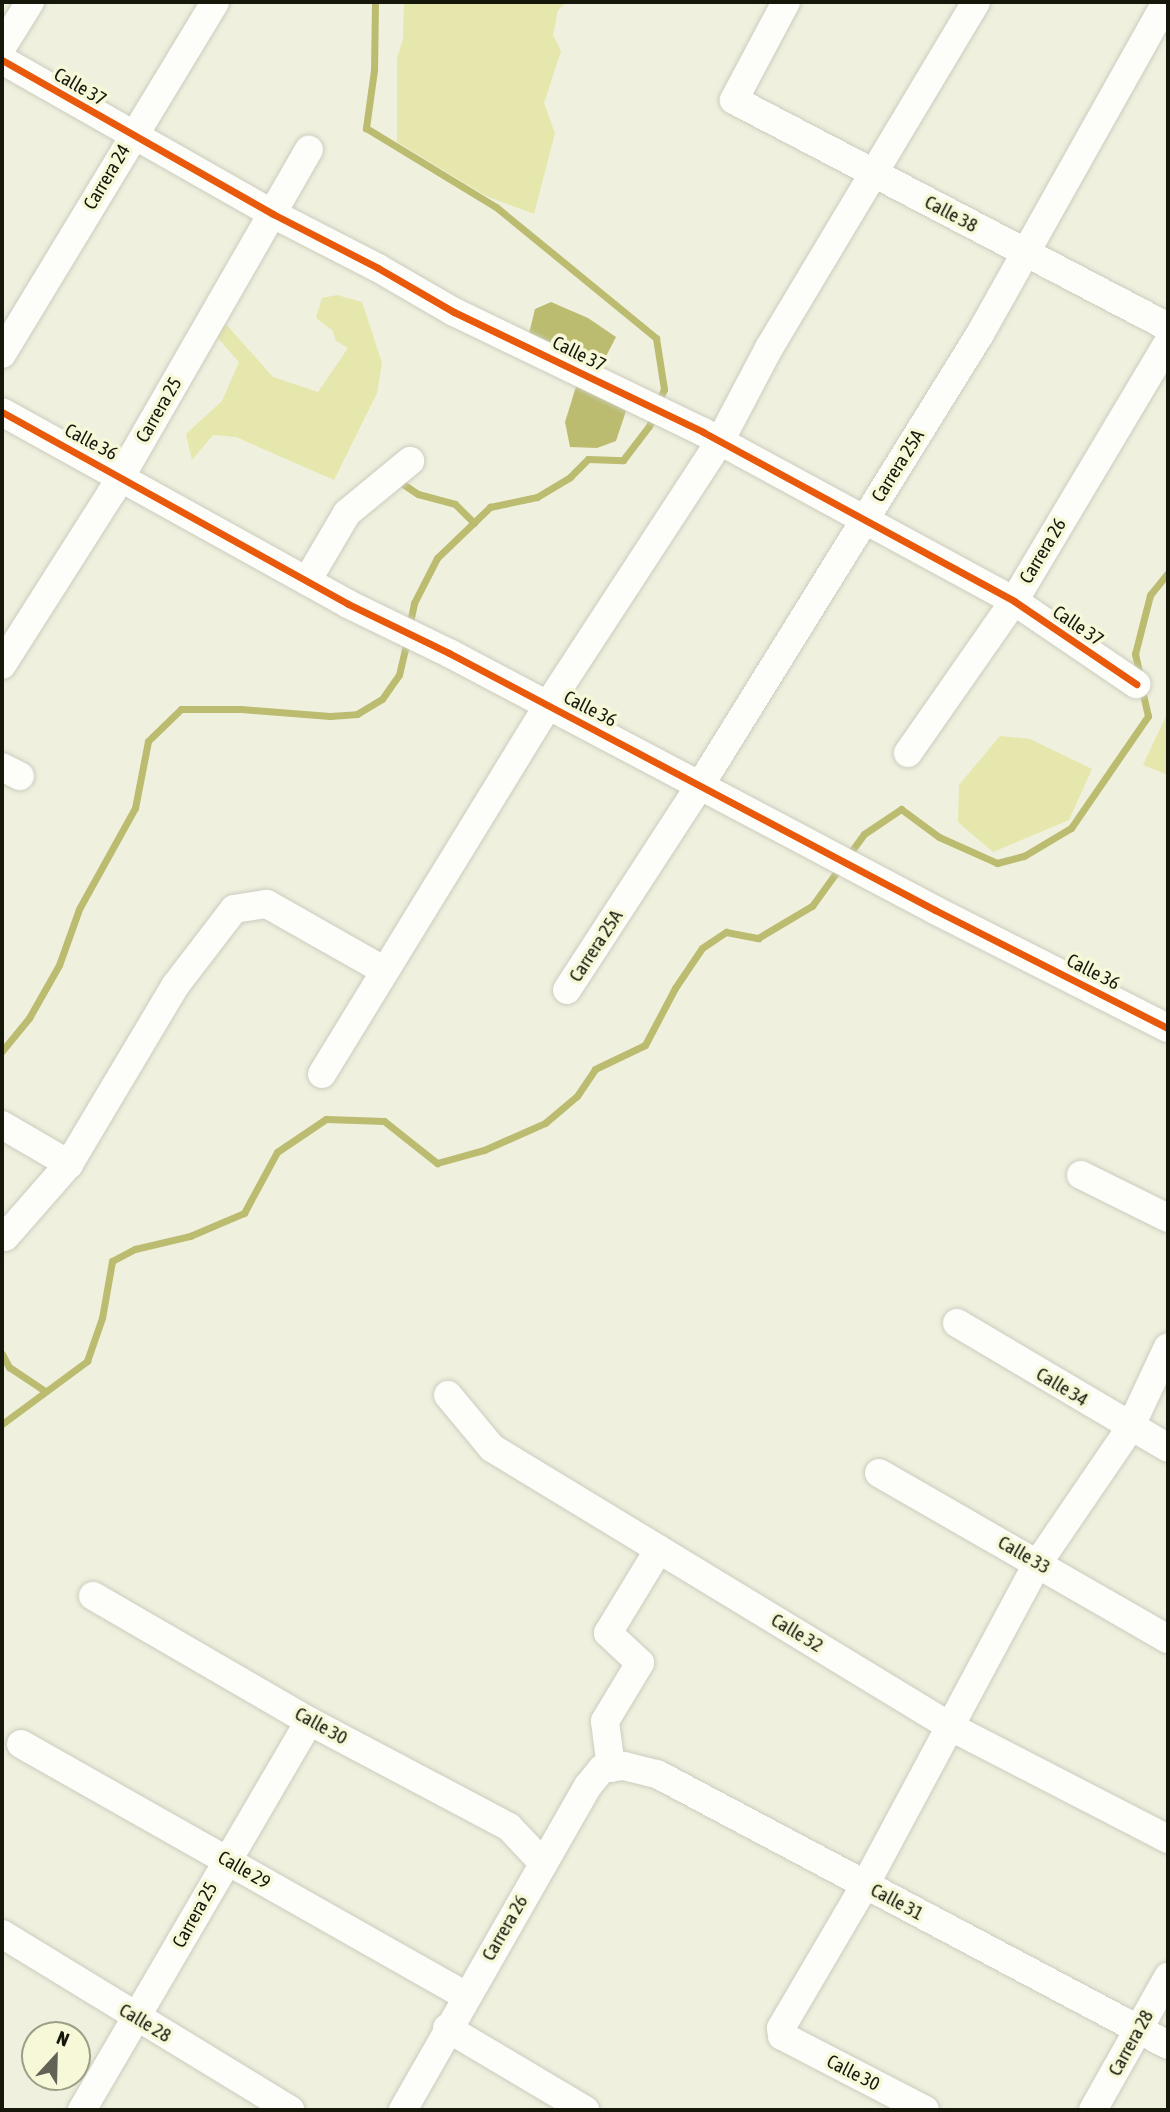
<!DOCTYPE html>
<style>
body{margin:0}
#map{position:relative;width:1170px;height:2112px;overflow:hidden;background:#f0f0df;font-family:"Asap Condensed",sans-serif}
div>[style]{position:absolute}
.green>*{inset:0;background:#e5e7ac}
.water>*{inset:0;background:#bbbc70}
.stream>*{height:7px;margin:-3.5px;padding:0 3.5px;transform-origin:3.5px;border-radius:3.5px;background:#bbbc70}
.roads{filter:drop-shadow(0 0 2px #ccccbf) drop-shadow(0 0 2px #ccccbf)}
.minor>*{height:28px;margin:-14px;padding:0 14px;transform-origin:14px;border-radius:14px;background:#fdfdfa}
.cycleway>*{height:7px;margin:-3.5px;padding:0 3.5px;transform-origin:3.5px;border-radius:3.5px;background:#e8590c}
span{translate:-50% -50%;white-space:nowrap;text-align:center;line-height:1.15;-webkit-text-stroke:7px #f6f8d7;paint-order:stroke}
.street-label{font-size:19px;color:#16170b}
.frame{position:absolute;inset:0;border:4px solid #16170b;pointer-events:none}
.north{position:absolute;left:21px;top:2021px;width:70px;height:70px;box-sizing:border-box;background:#f6f8d7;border:2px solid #9c9e85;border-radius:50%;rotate:22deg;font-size:19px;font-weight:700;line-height:28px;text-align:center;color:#16170b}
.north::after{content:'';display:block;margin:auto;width:24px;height:32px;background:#626355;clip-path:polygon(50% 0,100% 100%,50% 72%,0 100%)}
</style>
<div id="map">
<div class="green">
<div style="clip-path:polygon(404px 2px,567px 2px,558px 10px,553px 35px,561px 51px,544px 103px,555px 133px,534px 214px,486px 196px,397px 142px,397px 59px,403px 39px)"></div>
<div style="clip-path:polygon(337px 295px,362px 302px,382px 363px,377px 393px,334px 480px,236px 437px,213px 435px,192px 460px,186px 434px,222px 401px,239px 362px,216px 336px,224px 322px,273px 377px,318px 392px,348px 348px,336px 341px,333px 331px,316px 318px,322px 298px)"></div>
<div style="clip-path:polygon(1168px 712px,1168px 775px,1143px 765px)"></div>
<div style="clip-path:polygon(1000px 736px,1030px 739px,1092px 769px,1069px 820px,993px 852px,958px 822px,959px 785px)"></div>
</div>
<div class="water">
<div style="clip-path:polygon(551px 302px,588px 318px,616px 337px,603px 362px,527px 342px,535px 309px)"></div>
<div style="clip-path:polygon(579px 377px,627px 408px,616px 441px,597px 448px,570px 447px,565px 422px)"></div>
</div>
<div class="stream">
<div style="left:375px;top:2px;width:68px;rotate:90.8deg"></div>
<div style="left:374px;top:70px;width:59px;rotate:97.9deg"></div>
<div style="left:366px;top:128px;width:152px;rotate:31.3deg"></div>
<div style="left:496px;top:207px;width:207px;rotate:39.3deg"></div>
<div style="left:656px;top:338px;width:52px;rotate:81.1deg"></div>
<div style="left:664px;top:389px;width:15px;rotate:113deg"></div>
<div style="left:397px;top:480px;width:25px;rotate:34deg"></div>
<div style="left:418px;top:494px;width:38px;rotate:15deg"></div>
<div style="left:455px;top:504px;width:27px;rotate:45deg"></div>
<div style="left:409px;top:627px;width:25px;rotate:-78deg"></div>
<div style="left:414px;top:603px;width:51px;rotate:-62.9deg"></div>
<div style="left:437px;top:558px;width:74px;rotate:-43.9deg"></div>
<div style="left:490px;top:507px;width:48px;rotate:-12deg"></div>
<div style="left:537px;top:497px;width:39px;rotate:-31deg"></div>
<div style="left:570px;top:477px;width:25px;rotate:-45deg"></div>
<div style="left:588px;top:459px;width:35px;rotate:2deg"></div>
<div style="left:623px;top:460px;width:43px;rotate:-52.6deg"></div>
<div style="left:649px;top:426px;width:13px;rotate:-67deg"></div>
<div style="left:1140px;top:677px;width:24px;rotate:-102deg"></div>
<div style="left:1135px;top:654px;width:61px;rotate:-75.7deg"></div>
<div style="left:1150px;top:595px;width:28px;rotate:-51deg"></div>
<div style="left:848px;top:856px;width:27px;rotate:-54deg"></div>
<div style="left:864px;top:834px;width:45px;rotate:-34deg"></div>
<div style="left:901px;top:809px;width:47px;rotate:36.4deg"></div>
<div style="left:939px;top:837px;width:64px;rotate:24.1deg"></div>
<div style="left:997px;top:863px;width:28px;rotate:-15deg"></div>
<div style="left:1024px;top:856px;width:55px;rotate:-30.8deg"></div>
<div style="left:1071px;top:828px;width:136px;rotate:-55.5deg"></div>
<div style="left:1148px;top:716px;width:28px;rotate:-103deg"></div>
<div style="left:2px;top:1051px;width:43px;rotate:-50.7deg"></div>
<div style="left:29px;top:1018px;width:61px;rotate:-60.5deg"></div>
<div style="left:59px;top:965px;width:59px;rotate:-70.3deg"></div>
<div style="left:79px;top:909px;width:115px;rotate:-61deg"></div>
<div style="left:135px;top:808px;width:68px;rotate:-79deg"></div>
<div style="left:148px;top:741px;width:46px;rotate:-44.1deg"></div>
<div style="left:181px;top:709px;width:60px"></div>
<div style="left:241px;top:709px;width:89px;rotate:4.5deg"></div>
<div style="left:330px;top:716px;width:27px;rotate:-4deg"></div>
<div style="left:357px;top:714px;width:29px;rotate:-31deg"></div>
<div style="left:382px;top:699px;width:29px;rotate:-55deg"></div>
<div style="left:399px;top:675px;width:37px;rotate:-77deg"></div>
<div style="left:2px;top:1354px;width:15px;rotate:62deg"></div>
<div style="left:9px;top:1367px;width:43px;rotate:33.7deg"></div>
<div style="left:2px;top:1424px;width:106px;rotate:-36.5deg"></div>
<div style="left:87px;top:1361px;width:46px;rotate:-70.8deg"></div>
<div style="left:102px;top:1318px;width:58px;rotate:-80deg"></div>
<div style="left:112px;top:1261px;width:26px;rotate:-28deg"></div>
<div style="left:135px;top:1249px;width:57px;rotate:-13.3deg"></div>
<div style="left:190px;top:1236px;width:59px;rotate:-23.1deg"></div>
<div style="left:244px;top:1213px;width:69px;rotate:-61.6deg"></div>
<div style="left:277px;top:1152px;width:59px;rotate:-34deg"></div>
<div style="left:326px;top:1119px;width:58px;rotate:2deg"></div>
<div style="left:384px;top:1121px;width:68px;rotate:38.4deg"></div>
<div style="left:437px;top:1163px;width:49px;rotate:-15.5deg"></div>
<div style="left:484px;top:1150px;width:67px;rotate:-23.9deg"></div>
<div style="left:545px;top:1123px;width:42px;rotate:-40.2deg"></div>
<div style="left:577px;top:1096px;width:32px;rotate:-56deg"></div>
<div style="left:595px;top:1069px;width:55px;rotate:-25.6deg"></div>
<div style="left:645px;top:1045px;width:64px;rotate:-62.2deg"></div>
<div style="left:675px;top:988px;width:48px;rotate:-56deg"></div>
<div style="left:702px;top:948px;width:29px;rotate:-34deg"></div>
<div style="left:726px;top:932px;width:33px;rotate:11deg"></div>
<div style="left:758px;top:938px;width:63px;rotate:-30.7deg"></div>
<div style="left:812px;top:906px;width:49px;rotate:-54.1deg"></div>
</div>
<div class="roads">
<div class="minor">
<div style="left:786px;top:2px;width:111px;rotate:118deg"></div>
<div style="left:734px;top:100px;width:490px;rotate:27.6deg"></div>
<div style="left:2px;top:47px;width:53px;rotate:-58.1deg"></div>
<div style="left:2px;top:60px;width:312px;rotate:29.6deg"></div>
<div style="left:273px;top:214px;width:118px;rotate:27.2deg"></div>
<div style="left:378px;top:268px;width:88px;rotate:30.1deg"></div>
<div style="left:454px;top:312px;width:276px;rotate:25.7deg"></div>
<div style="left:703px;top:432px;width:354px;rotate:28.5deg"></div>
<div style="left:1014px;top:601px;width:148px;rotate:34.2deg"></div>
<div style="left:2px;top:354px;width:411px;rotate:-58.8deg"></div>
<div style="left:2px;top:412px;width:396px;rotate:29deg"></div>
<div style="left:348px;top:604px;width:112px;rotate:25.9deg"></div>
<div style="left:449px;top:653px;width:550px;rotate:27.87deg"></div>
<div style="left:935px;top:910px;width:261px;rotate:26.9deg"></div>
<div style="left:307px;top:581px;width:79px;rotate:-59.5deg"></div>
<div style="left:347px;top:513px;width:82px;rotate:-39.5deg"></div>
<div style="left:2px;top:665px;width:205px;rotate:-57.6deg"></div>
<div style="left:112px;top:492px;width:395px;rotate:-60.1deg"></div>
<div style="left:908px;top:753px;width:185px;rotate:-55.1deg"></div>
<div style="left:1014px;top:601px;width:300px;rotate:-59.2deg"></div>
<div style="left:2px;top:767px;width:20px;rotate:27deg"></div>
<div style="left:567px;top:990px;width:246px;rotate:-57deg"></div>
<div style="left:701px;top:784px;width:529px;rotate:-58.2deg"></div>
<div style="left:980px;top:334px;width:381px;rotate:-60.7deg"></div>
<div style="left:322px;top:1074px;width:433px;rotate:-58.5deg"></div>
<div style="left:548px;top:705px;width:315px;rotate:-56.9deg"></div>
<div style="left:720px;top:441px;width:105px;rotate:-62.2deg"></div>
<div style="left:769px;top:348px;width:403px;rotate:-59.1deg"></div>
<div style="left:2px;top:1125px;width:78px;rotate:30.2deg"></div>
<div style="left:1081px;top:1175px;width:97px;rotate:26.3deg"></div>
<div style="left:5px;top:1237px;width:97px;rotate:-48.8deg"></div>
<div style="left:69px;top:1164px;width:207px;rotate:-59.2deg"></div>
<div style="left:175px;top:986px;width:97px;rotate:-52.5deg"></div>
<div style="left:234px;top:909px;width:33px;rotate:-9deg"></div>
<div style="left:267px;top:904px;width:133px;rotate:29.6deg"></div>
<div style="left:957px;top:1323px;width:245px;rotate:30.6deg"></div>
<div style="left:448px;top:1395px;width:69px;rotate:50.3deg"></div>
<div style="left:492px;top:1448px;width:537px;rotate:31.29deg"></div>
<div style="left:951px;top:1727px;width:244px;rotate:27.3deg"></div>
<div style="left:879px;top:1473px;width:333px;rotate:29.9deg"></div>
<div style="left:93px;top:1596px;width:250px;rotate:30.1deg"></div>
<div style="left:309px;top:1721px;width:226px;rotate:27.9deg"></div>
<div style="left:509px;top:1827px;width:50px;rotate:46.6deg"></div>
<div style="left:21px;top:1744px;width:511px;rotate:29.52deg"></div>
<div style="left:611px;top:1768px;width:47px;rotate:-97.3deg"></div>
<div style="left:605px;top:1721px;width:68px;rotate:-58.9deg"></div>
<div style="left:640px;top:1663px;width:44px;rotate:-136.8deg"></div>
<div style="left:608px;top:1633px;width:98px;rotate:-58.7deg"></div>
<div style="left:2px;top:1934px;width:338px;rotate:31.4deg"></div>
<div style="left:447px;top:2028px;width:161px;rotate:30.7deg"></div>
<div style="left:82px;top:2110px;width:450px;rotate:-59.7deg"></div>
<div style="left:403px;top:2110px;width:373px;rotate:-60.3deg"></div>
<div style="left:588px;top:1786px;width:22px;rotate:-51deg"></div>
<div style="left:602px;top:1769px;width:22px;rotate:-8deg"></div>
<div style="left:624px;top:1766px;width:34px;rotate:14deg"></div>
<div style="left:657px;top:1774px;width:578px;rotate:27.94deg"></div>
<div style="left:925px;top:2110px;width:161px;rotate:-152.6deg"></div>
<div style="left:782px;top:2036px;width:8px;rotate:-97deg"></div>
<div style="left:781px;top:2028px;width:166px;rotate:-59.6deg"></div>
<div style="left:865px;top:1885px;width:366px;rotate:-61.8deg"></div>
<div style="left:1038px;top:1563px;width:163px;rotate:-55.7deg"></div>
<div style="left:1130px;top:1428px;width:89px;rotate:-64.9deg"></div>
<div style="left:1093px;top:2110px;width:153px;rotate:-60.6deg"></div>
</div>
</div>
<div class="cycleway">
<div style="left:2px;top:60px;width:312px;rotate:29.6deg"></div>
<div style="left:273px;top:214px;width:118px;rotate:27.2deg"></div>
<div style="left:378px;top:268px;width:88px;rotate:30.1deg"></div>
<div style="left:454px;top:312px;width:276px;rotate:25.7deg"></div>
<div style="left:703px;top:432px;width:354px;rotate:28.5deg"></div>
<div style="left:1014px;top:601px;width:148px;rotate:34.2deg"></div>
<div style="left:2px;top:412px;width:396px;rotate:29deg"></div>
<div style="left:348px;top:604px;width:112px;rotate:25.9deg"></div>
<div style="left:449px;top:653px;width:550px;rotate:27.87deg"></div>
<div style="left:935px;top:910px;width:261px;rotate:26.9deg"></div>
</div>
<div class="street-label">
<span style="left:80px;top:87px;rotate:30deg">Calle 37</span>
<span style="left:107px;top:177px;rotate:-59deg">Carrera 24</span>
<span style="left:951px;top:214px;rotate:28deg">Calle 38</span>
<span style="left:579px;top:354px;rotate:26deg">Calle 37</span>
<span style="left:159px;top:410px;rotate:-60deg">Carrera 25</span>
<span style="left:91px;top:442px;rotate:28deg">Calle 36</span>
<span style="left:898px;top:466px;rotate:-58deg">Carrera 25A</span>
<span style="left:1043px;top:551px;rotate:-59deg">Carrera 26</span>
<span style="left:1078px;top:626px;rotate:34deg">Calle 37</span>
<span style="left:590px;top:709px;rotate:27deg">Calle 36</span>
<span style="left:596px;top:946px;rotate:-57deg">Carrera 25A</span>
<span style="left:1093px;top:972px;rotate:27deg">Calle 36</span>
<span style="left:1062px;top:1387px;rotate:31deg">Calle 34</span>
<span style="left:1024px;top:1555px;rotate:30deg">Calle 33</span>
<span style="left:797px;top:1633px;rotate:31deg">Calle 32</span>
<span style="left:321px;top:1726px;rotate:29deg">Calle 30</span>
<span style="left:244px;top:1870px;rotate:30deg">Calle 29</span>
<span style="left:897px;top:1902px;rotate:28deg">Calle 31</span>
<span style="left:195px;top:1915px;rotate:-61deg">Carrera 25</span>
<span style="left:505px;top:1928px;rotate:-60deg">Carrera 26</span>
<span style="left:145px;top:2023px;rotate:31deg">Calle 28</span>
<span style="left:1131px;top:2043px;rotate:-61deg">Carrera 28</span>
<span style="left:853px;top:2073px;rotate:27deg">Calle 30</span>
</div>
<div class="frame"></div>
<div class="north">N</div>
</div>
